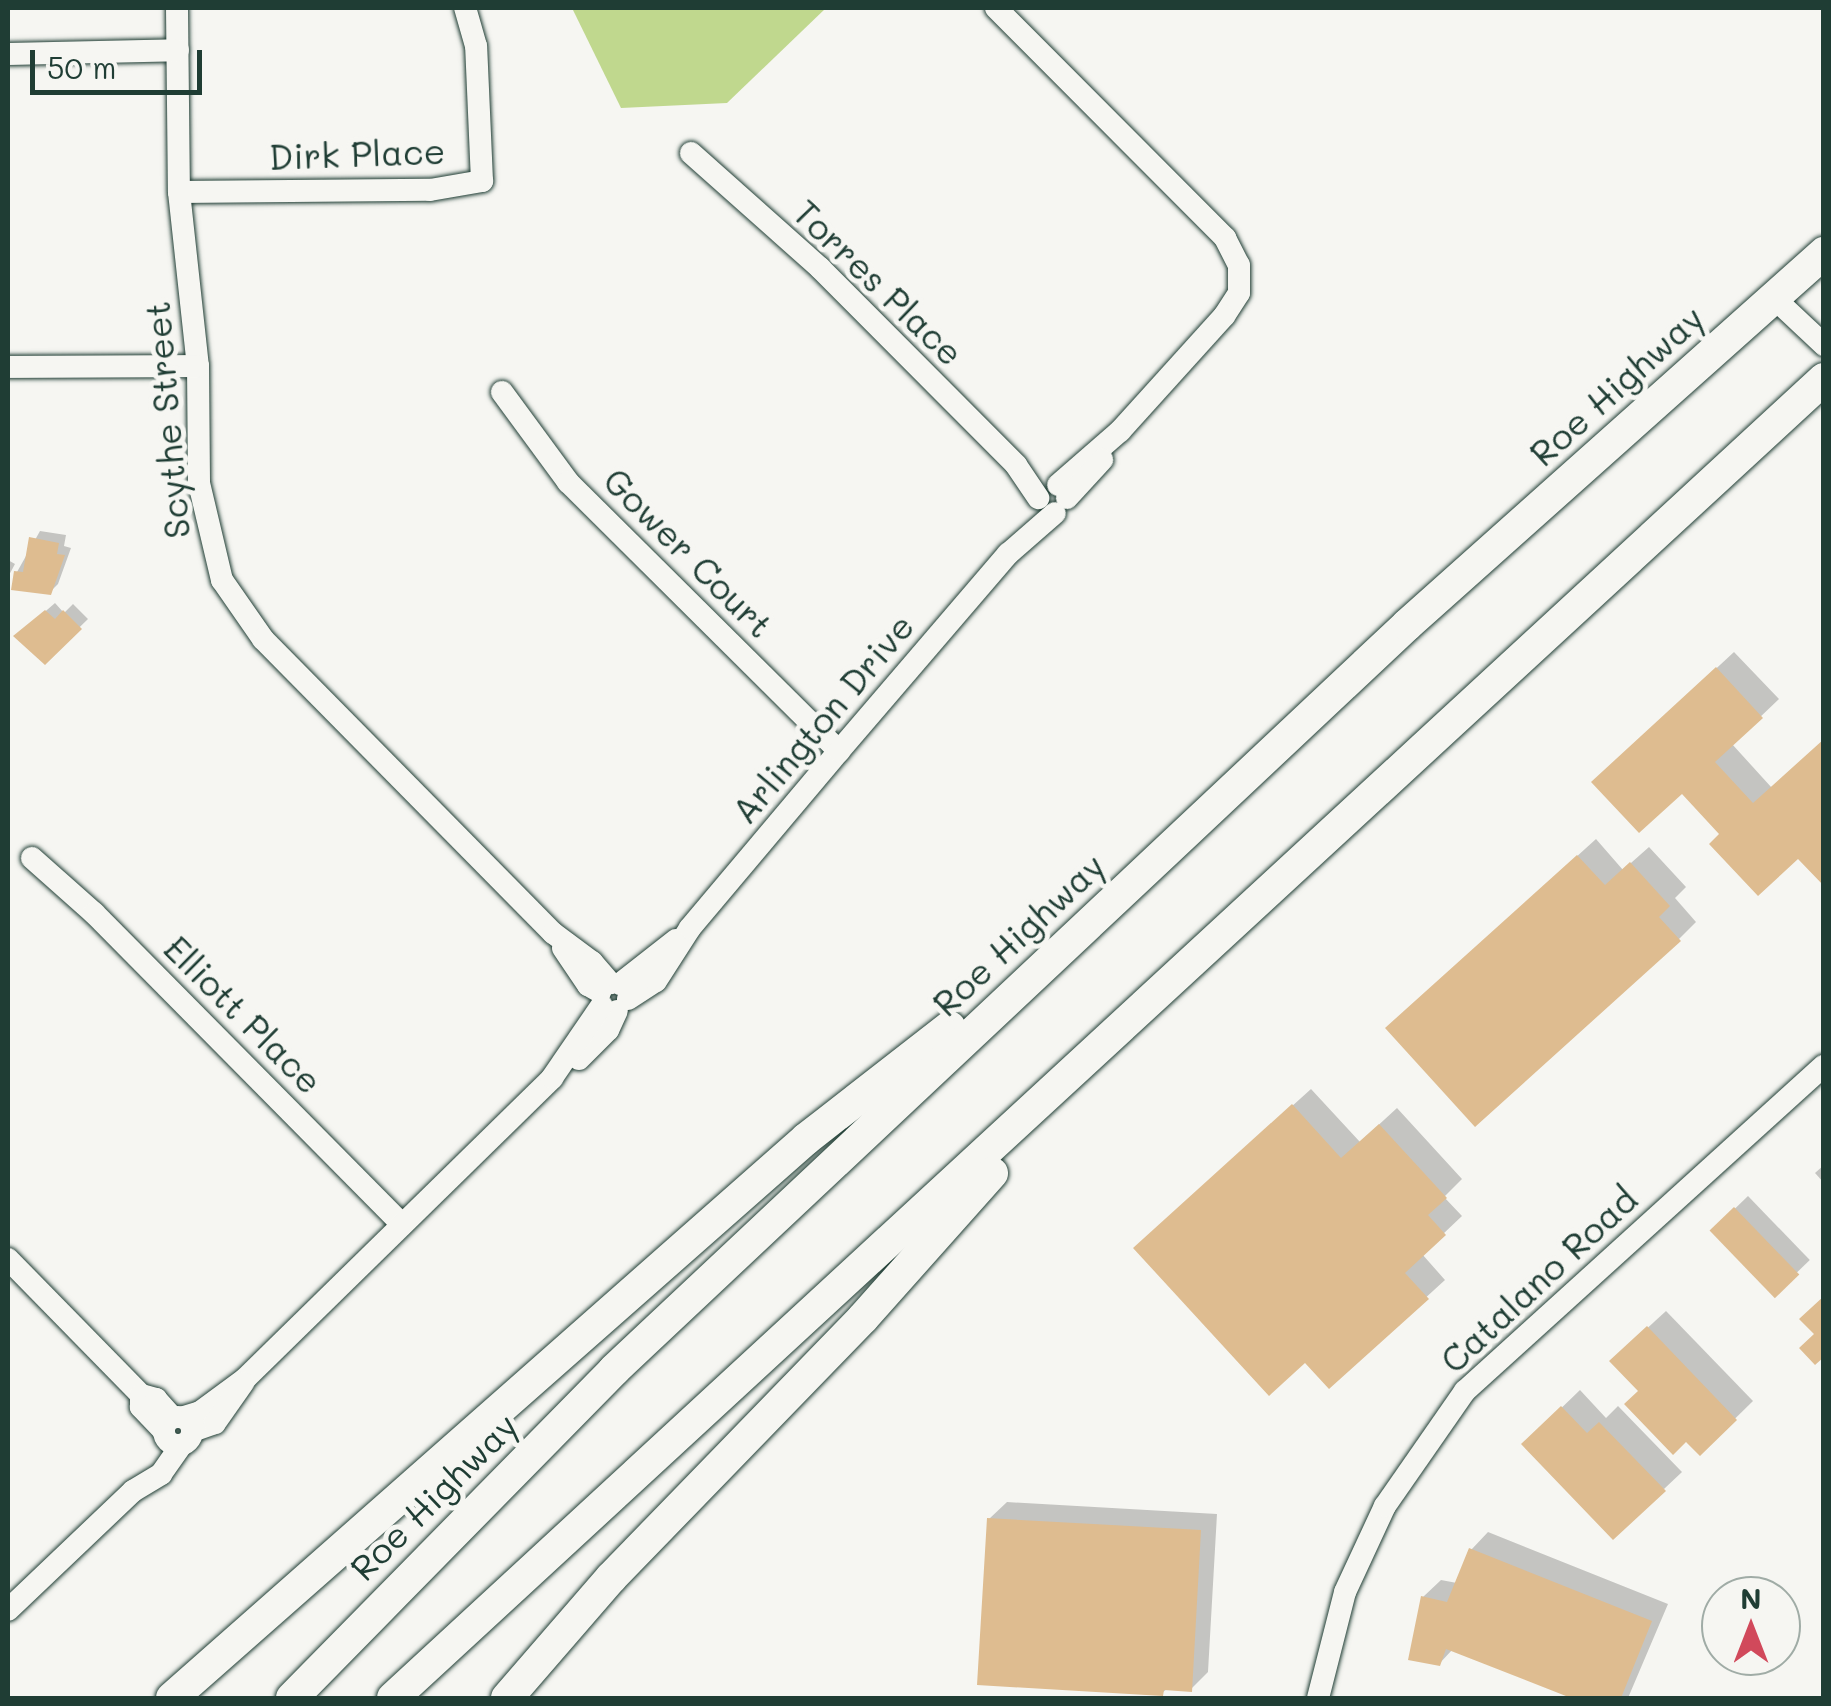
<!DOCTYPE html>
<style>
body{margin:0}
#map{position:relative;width:1831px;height:1706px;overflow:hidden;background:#f6f6f2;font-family:Mali,sans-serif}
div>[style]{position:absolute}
.green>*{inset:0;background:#c0d88e}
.shadow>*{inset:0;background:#0003;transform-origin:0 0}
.building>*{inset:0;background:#debc90;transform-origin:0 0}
.roads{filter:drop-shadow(0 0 2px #1f3d34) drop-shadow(0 0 2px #1f3d34)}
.minor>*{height:22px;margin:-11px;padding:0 11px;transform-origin:11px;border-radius:11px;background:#f6f6f2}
.minor>.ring{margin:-11px;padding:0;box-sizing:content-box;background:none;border:22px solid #f6f6f2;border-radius:50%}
.highway>*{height:32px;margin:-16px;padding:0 16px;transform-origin:16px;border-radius:16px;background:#f6f6f2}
span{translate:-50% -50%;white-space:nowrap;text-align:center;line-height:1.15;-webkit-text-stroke:10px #f6f6f2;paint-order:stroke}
.street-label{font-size:35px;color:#1f3d34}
.frame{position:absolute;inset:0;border:10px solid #1f3d34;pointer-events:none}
.north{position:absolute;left:1701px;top:1576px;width:100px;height:100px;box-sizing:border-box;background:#f6f6f2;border:2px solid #a0aca6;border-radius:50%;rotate:0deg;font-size:28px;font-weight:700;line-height:40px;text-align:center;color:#1f3d34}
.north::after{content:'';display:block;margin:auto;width:35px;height:45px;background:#d1495b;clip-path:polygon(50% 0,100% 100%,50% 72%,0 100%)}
.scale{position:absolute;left:30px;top:50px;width:172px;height:45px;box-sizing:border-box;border:5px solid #1f3d34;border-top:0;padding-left:12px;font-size:30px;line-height:35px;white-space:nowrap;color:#1f3d34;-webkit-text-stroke:8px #f6f6f2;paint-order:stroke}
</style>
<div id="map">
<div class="green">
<div style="clip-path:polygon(572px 8px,826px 8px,727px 103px,621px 108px)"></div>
</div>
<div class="shadow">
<div style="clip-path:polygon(40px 531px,66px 535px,64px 546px,71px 548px,58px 584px,50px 592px,17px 572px)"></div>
<div style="clip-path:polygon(8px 560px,15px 564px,8px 577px)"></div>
<div style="clip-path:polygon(55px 603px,64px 613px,73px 604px,88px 619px,45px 661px,25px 629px)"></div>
<div style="clip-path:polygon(1734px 652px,1779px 699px,1732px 744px,1772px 788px,1798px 856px,1722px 834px,1682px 790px,1612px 765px)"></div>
<div style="clip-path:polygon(1596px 839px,1623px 870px,1649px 847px,1686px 887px,1675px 898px,1696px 922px,1679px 939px,1406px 1011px)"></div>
<div style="clip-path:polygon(1311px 1089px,1360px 1142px,1397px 1108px,1462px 1179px,1444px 1197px,1462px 1216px,1422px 1254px,1445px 1280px,1329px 1386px,1305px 1359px,1154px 1231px)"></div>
<div style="clip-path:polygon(1824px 1165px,1824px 1183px,1815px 1173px)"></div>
<div style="left:1748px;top:1196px;width:89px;height:49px;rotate:46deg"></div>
<div style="clip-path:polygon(1666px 1311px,1753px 1401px,1700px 1453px,1641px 1391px,1630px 1344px)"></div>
<div style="clip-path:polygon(1580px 1390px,1606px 1418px,1618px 1406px,1682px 1472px,1664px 1489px,1524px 1444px)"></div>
<div style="clip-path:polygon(1007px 1502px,1217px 1514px,1208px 1672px,1191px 1689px,1168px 1688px,1162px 1693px,989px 1519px)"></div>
<div style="clip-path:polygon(1488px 1532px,1668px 1604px,1628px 1698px,1578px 1698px,1453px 1649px,1439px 1664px,1423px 1597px,1441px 1580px,1457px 1583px,1471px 1550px)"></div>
</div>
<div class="building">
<div style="clip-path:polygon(29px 537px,59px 543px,57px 554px,65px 555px,51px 595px,11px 590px,14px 571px,23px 572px)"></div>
<div style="clip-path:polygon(45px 610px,55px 619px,63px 610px,82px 629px,45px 665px,13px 636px)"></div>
<div style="clip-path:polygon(1716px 667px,1763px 718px,1715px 762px,1753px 803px,1824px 739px,1824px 886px,1798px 859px,1758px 896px,1709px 844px,1719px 834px,1682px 794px,1639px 833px,1591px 782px)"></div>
<div style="clip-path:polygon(1577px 855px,1605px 885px,1630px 862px,1670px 906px,1659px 917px,1681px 941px,1475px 1127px,1385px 1028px)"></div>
<div style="clip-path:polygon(1292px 1104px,1341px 1158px,1379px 1124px,1447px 1198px,1428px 1215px,1446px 1235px,1405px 1273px,1429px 1299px,1329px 1389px,1305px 1363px,1269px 1396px,1133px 1248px)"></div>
<div style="left:1734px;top:1207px;width:94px;height:34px;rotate:46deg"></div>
<div style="clip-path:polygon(1824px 1296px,1824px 1357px,1815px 1365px,1799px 1348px,1814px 1334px,1799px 1319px)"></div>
<div style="clip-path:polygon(1647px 1326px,1737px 1420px,1700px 1456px,1686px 1442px,1673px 1455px,1624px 1404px,1638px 1391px,1609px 1361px)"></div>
<div style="clip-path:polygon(1561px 1406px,1587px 1433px,1599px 1422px,1666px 1491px,1613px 1540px,1521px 1444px)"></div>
<div style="clip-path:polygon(987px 1518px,1201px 1530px,1192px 1692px,1164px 1690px,1163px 1696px,977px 1685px)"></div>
<div style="clip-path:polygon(1469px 1548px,1652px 1621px,1621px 1698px,1571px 1698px,1446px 1649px,1440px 1666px,1408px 1660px,1421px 1596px,1447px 1602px)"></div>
</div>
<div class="roads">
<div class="minor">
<div style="left:177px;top:8px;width:184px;rotate:89.4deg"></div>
<div style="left:179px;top:192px;width:175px;rotate:83.8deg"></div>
<div style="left:198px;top:366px;width:117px;rotate:89.5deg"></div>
<div style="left:199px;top:483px;width:100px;rotate:76.7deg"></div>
<div style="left:222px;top:580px;width:72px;rotate:55.2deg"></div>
<div style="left:263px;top:639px;width:413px;rotate:45.4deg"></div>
<div style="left:553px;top:933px;width:49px;rotate:36.6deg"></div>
<div style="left:592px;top:962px;width:28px;rotate:49deg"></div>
<div style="left:996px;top:8px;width:325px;rotate:45.1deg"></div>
<div style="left:1225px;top:238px;width:30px;rotate:63deg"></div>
<div style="left:1239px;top:265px;width:28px;rotate:90deg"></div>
<div style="left:1239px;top:293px;width:27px;rotate:123deg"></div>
<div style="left:1224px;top:316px;width:155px;rotate:132.1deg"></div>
<div style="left:1120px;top:431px;width:82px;rotate:138.9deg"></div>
<div style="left:8px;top:54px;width:170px;rotate:-1.3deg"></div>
<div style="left:691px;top:153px;width:173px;rotate:41.7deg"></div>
<div style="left:820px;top:268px;width:278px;rotate:45.1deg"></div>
<div style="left:1016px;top:465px;width:40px;rotate:56deg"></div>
<div style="left:179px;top:192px;width:251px;rotate:-0.5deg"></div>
<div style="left:430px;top:190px;width:53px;rotate:-9.8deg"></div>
<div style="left:482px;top:181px;width:135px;rotate:-92.5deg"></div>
<div style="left:476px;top:46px;width:40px;rotate:-106deg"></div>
<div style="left:1774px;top:298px;width:69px;rotate:43.2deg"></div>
<div style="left:8px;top:367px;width:190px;rotate:-0.3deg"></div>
<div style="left:502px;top:392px;width:112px;rotate:53.7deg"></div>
<div style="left:568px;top:482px;width:382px;rotate:44.8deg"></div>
<div style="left:1067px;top:498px;width:52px;rotate:-47.4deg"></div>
<div style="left:32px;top:858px;width:83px;rotate:41.6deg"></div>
<div style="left:94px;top:913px;width:438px;rotate:45.3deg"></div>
<div style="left:563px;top:948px;width:45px;rotate:56deg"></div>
<div style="left:588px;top:985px;width:14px;rotate:30deg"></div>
<div style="left:620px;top:984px;width:71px;rotate:-38.2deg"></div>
<div style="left:628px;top:999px;width:33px;rotate:-33deg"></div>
<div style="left:656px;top:981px;width:63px;rotate:-57.3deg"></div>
<div style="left:690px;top:928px;width:231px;rotate:-49.9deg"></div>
<div style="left:839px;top:751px;width:260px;rotate:-49.4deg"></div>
<div style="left:1008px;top:554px;width:62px;rotate:-41.1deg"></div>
<div style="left:579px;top:1059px;width:41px;rotate:-45deg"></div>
<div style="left:608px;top:1030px;width:21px;rotate:-65deg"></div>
<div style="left:8px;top:1259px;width:190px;rotate:45.6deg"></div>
<div class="ring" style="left:164px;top:1417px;width:6px;height:6px"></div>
<div style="left:184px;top:1417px;width:17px;rotate:-17deg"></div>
<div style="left:200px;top:1412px;width:56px;rotate:-36.3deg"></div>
<div style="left:245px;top:1379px;width:430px;rotate:-44.4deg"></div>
<div style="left:552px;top:1078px;width:88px;rotate:-55.6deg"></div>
<div style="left:163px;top:1430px;width:32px;rotate:-134deg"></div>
<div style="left:141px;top:1407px;width:12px;rotate:-90deg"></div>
<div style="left:141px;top:1395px;width:16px;rotate:15deg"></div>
<div style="left:156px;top:1399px;width:24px;rotate:48deg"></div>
<div style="left:192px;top:1431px;width:24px;rotate:-19deg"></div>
<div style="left:215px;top:1423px;width:49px;rotate:-55deg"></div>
<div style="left:8px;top:1610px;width:173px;rotate:-43.6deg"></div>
<div style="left:133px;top:1491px;width:33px;rotate:-31deg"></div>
<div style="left:161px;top:1474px;width:35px;rotate:-55deg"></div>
<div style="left:1318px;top:1698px;width:109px;rotate:-75.7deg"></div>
<div style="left:1345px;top:1592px;width:95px;rotate:-65.1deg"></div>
<div style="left:1385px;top:1506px;width:140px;rotate:-55.2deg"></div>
<div style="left:1465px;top:1391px;width:484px;rotate:-42.2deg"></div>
</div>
<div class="highway">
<div style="left:172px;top:1698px;width:845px;rotate:-41.4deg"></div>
<div style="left:806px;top:1139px;width:182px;rotate:-37.9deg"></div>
<div style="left:292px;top:1698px;width:460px;rotate:-45.5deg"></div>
<div style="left:614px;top:1370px;width:1088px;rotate:-43.21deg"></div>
<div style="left:1407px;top:625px;width:559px;rotate:-41.74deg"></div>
<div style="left:393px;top:1698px;width:1946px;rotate:-42.67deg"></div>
<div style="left:507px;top:1698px;width:159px;rotate:-49.1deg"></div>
<div style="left:611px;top:1578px;width:362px;rotate:-45.9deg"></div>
<div style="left:863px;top:1318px;width:194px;rotate:-48.3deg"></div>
</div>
</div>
<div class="street-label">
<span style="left:357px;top:153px;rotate:-2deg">Dirk Place</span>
<span style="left:879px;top:282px;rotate:44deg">Torres Place</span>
<span style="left:1616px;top:385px;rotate:-42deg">Roe Highway</span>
<span style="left:166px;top:420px;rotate:-95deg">Scythe Street</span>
<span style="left:689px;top:552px;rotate:45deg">Gower Court</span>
<span style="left:822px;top:718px;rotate:-50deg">Arlington Drive</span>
<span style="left:1018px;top:934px;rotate:-43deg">Roe Highway</span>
<span style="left:244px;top:1014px;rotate:45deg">Elliott Place</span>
<span style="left:1538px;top:1279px;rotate:-43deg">Catalano Road</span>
<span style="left:433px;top:1496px;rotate:-45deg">Roe Highway</span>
</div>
<div class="frame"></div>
<div class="north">N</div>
<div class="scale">50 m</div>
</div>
